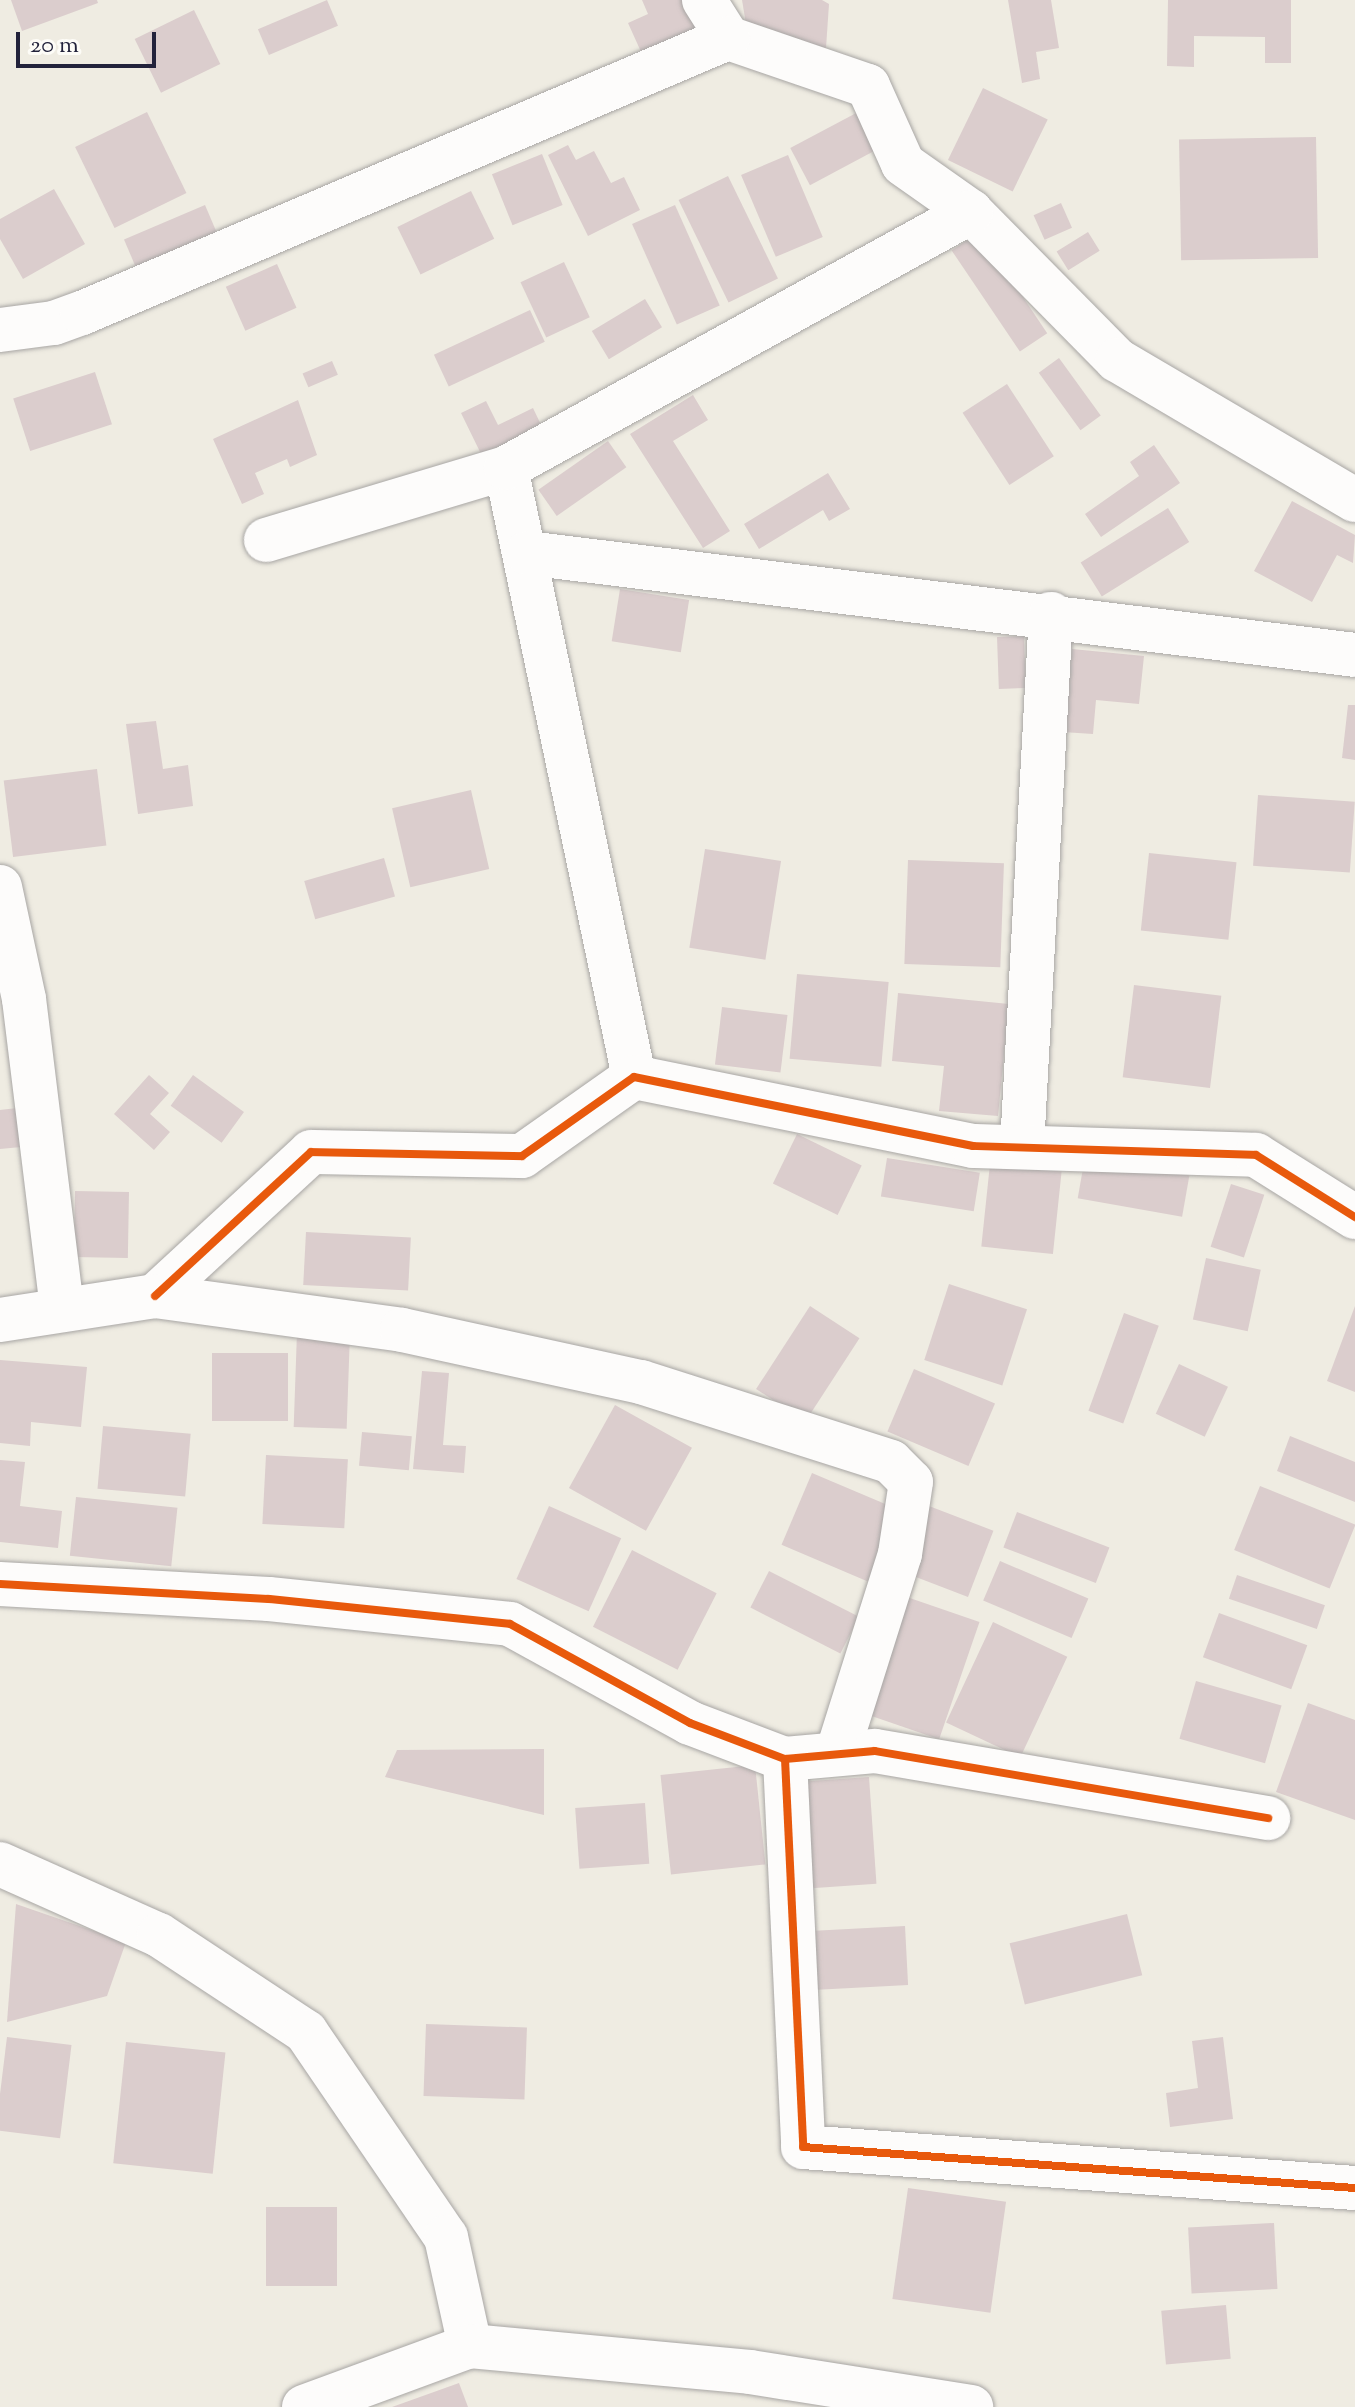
<!DOCTYPE html>
<style>
body{margin:0}
#map{position:relative;width:1355px;height:2407px;overflow:hidden;background:#efece2;font-family:"Sorts Mill Goudy",serif}
div>[style]{position:absolute}
.building>*{inset:0;background:#dbcdcd;transform-origin:0 0}
.roads{filter:drop-shadow(0 0 2px #a8a6a4) drop-shadow(0 0 2px #a8a6a4)}
.minor>*{height:44px;margin:-22px;padding:0 22px;transform-origin:22px;border-radius:22px;background:#fdfcfb}
.cycleway>*{height:8px;margin:-4px;padding:0 4px;transform-origin:4px;border-radius:4px;background:#e8590c}
span{translate:-50% -50%;white-space:nowrap;text-align:center;line-height:1.15;-webkit-text-stroke:6px #fdfcf7;paint-order:stroke}
.scale{position:absolute;left:16px;top:32px;width:140px;height:36px;box-sizing:border-box;border:4px solid #22223b;border-top:0;padding-left:10px;font-size:24px;line-height:28px;white-space:nowrap;color:#22223b;-webkit-text-stroke:6px #fdfcf7;paint-order:stroke}
</style>
<div id="map">
<div class="building">
<div style="clip-path:polygon(11px 0,97px 0,98px 3px,22px 31px)"></div>
<div style="left:327px;top:0;width:28px;height:75px;rotate:67deg"></div>
<div style="clip-path:polygon(642px 0,687px 0,700px 27px,642px 54px,628px 23px,648px 14px)"></div>
<div style="clip-path:polygon(742px 0,822px 0,829px 4px,826px 48px,746px 24px)"></div>
<div style="clip-path:polygon(1008px 0,1051px 0,1059px 48px,1036px 52px,1040px 79px,1022px 83px)"></div>
<div style="clip-path:polygon(1168px 0,1291px 0,1291px 63px,1265px 63px,1265px 37px,1194px 36px,1194px 67px,1167px 66px)"></div>
<div style="left:194px;top:10px;width:60px;height:66px;rotate:64deg"></div>
<div style="left:983px;top:88px;width:72px;height:80px;rotate:26deg"></div>
<div style="left:860px;top:111px;width:42px;height:79px;rotate:62deg"></div>
<div style="left:147px;top:112px;width:90px;height:80px;rotate:64deg"></div>
<div style="left:1316px;top:137px;width:121px;height:137px;rotate:89deg"></div>
<div style="clip-path:polygon(568px 145px,576px 160px,594px 151px,611px 183px,624px 177px,640px 210px,588px 236px,548px 155px)"></div>
<div style="left:542px;top:154px;width:55px;height:54px;rotate:68deg"></div>
<div style="left:788px;top:155px;width:89px;height:51px;rotate:67deg"></div>
<div style="left:728px;top:176px;width:114px;height:55px;rotate:64deg"></div>
<div style="clip-path:polygon(54px 189px,85px 244px,23px 279px,0 239px,0 219px)"></div>
<div style="left:471px;top:191px;width:53px;height:82px;rotate:64deg"></div>
<div style="left:1061px;top:203px;width:27px;height:30px;rotate:66deg"></div>
<div style="left:205px;top:205px;width:30px;height:88px;rotate:67deg"></div>
<div style="left:675px;top:205px;width:110px;height:47px;rotate:66deg"></div>
<div style="left:979px;top:232px;width:122px;height:33px;rotate:56deg"></div>
<div style="left:1088px;top:232px;width:22px;height:37px;rotate:58deg"></div>
<div style="left:564px;top:262px;width:61px;height:48px;rotate:65deg"></div>
<div style="left:277px;top:264px;width:48px;height:56px;rotate:66deg"></div>
<div style="left:645px;top:299px;width:33px;height:62px;rotate:59deg"></div>
<div style="left:530px;top:310px;width:35px;height:106px;rotate:65deg"></div>
<div style="left:1059px;top:358px;width:71px;height:25px;rotate:54deg"></div>
<div style="left:332px;top:361px;width:15px;height:32px;rotate:67deg"></div>
<div style="left:95px;top:372px;width:55px;height:86px;rotate:72deg"></div>
<div style="left:1007px;top:384px;width:86px;height:53px;rotate:57deg"></div>
<div style="clip-path:polygon(693px 395px,708px 420px,673px 441px,730px 531px,703px 548px,630px 434px)"></div>
<div style="clip-path:polygon(298px 400px,317px 455px,290px 467px,287px 459px,255px 473px,264px 494px,242px 504px,213px 439px)"></div>
<div style="clip-path:polygon(486px 401px,498px 425px,533px 408px,543px 429px,483px 458px,461px 413px)"></div>
<div style="left:608px;top:441px;width:32px;height:85px;rotate:55deg"></div>
<div style="clip-path:polygon(1154px 445px,1180px 483px,1101px 537px,1085px 514px,1139px 476px,1130px 462px)"></div>
<div style="clip-path:polygon(828px 473px,850px 509px,829px 521px,823px 510px,759px 549px,744px 524px)"></div>
<div style="clip-path:polygon(1292px 501px,1355px 535px,1353px 563px,1337px 555px,1312px 602px,1254px 571px)"></div>
<div style="left:1168px;top:508px;width:40px;height:103px;rotate:58deg"></div>
<div style="left:620px;top:589px;width:70px;height:53px;rotate:9deg"></div>
<div style="left:1024px;top:636px;width:52px;height:27px;rotate:88deg"></div>
<div style="clip-path:polygon(1072px 649px,1144px 656px,1139px 704px,1096px 700px,1093px 734px,1063px 732px)"></div>
<div style="clip-path:polygon(1348px 705px,1355px 705px,1355px 760px,1342px 758px)"></div>
<div style="clip-path:polygon(156px 721px,163px 769px,188px 765px,193px 806px,138px 814px,126px 724px)"></div>
<div style="left:97px;top:769px;width:77px;height:94px;rotate:83deg"></div>
<div style="left:471px;top:790px;width:81px;height:81px;rotate:77deg"></div>
<div style="left:1258px;top:795px;width:97px;height:71px;rotate:4deg"></div>
<div style="left:705px;top:849px;width:77px;height:100px;rotate:9deg"></div>
<div style="left:1149px;top:853px;width:88px;height:78px;rotate:6deg"></div>
<div style="left:384px;top:858px;width:40px;height:83px;rotate:74deg"></div>
<div style="left:908px;top:860px;width:96px;height:104px;rotate:2deg"></div>
<div style="left:797px;top:974px;width:92px;height:85px;rotate:5deg"></div>
<div style="left:1134px;top:985px;width:88px;height:93px;rotate:7deg"></div>
<div style="clip-path:polygon(898px 993px,1009px 1004px,998px 1116px,939px 1111px,944px 1066px,892px 1061px)"></div>
<div style="left:722px;top:1007px;width:66px;height:58px;rotate:7deg"></div>
<div style="clip-path:polygon(149px 1075px,169px 1093px,150px 1114px,170px 1132px,154px 1150px,114px 1114px)"></div>
<div style="left:193px;top:1075px;width:63px;height:38px;rotate:36deg"></div>
<div style="clip-path:polygon(17px 1108px,21px 1147px,0 1149px,0 1110px)"></div>
<div style="left:797px;top:1134px;width:72px;height:55px;rotate:26deg"></div>
<div style="left:1085px;top:1157px;width:106px;height:42px;rotate:10deg"></div>
<div style="left:887px;top:1158px;width:94px;height:39px;rotate:9deg"></div>
<div style="left:990px;top:1164px;width:72px;height:83px;rotate:6deg"></div>
<div style="left:1231px;top:1184px;width:35px;height:66px;rotate:18deg"></div>
<div style="left:75px;top:1191px;width:54px;height:66px;rotate:1deg"></div>
<div style="left:306px;top:1232px;width:105px;height:53px;rotate:3deg"></div>
<div style="left:1206px;top:1258px;width:56px;height:63px;rotate:12deg"></div>
<div style="left:949px;top:1284px;width:82px;height:80px;rotate:18deg"></div>
<div style="left:810px;top:1306px;width:59px;height:99px;rotate:33deg"></div>
<div style="clip-path:polygon(1355px 1306px,1355px 1392px,1327px 1381px)"></div>
<div style="left:1124px;top:1313px;width:37px;height:104px;rotate:20deg"></div>
<div style="left:297px;top:1332px;width:53px;height:95px;rotate:2deg"></div>
<div style="left:212px;top:1353px;width:76px;height:68px"></div>
<div style="clip-path:polygon(0 1360px,87px 1367px,81px 1427px,31px 1422px,30px 1446px,0 1443px)"></div>
<div style="left:1179px;top:1364px;width:54px;height:55px;rotate:25deg"></div>
<div style="left:914px;top:1369px;width:88px;height:68px;rotate:23deg"></div>
<div style="clip-path:polygon(422px 1371px,449px 1373px,443px 1445px,466px 1446px,464px 1473px,413px 1469px)"></div>
<div style="left:615px;top:1405px;width:88px;height:95px;rotate:29deg"></div>
<div style="left:103px;top:1426px;width:88px;height:63px;rotate:5deg"></div>
<div style="left:362px;top:1432px;width:50px;height:34px;rotate:5deg"></div>
<div style="clip-path:polygon(1290px 1436px,1355px 1462px,1355px 1502px,1277px 1471px)"></div>
<div style="left:266px;top:1455px;width:82px;height:69px;rotate:3deg"></div>
<div style="clip-path:polygon(0 1460px,25px 1462px,20px 1506px,62px 1511px,58px 1548px,0 1542px)"></div>
<div style="left:812px;top:1473px;width:95px;height:78px;rotate:23deg"></div>
<div style="left:1260px;top:1486px;width:103px;height:69px;rotate:22deg"></div>
<div style="left:76px;top:1497px;width:102px;height:59px;rotate:6deg"></div>
<div style="left:549px;top:1506px;width:79px;height:80px;rotate:24deg"></div>
<div style="left:929px;top:1506px;width:69px;height:71px;rotate:21deg"></div>
<div style="left:1017px;top:1512px;width:99px;height:38px;rotate:21deg"></div>
<div style="left:632px;top:1550px;width:95px;height:86px;rotate:27deg"></div>
<div style="left:1000px;top:1561px;width:96px;height:43px;rotate:23deg"></div>
<div style="left:769px;top:1571px;width:101px;height:41px;rotate:27deg"></div>
<div style="left:1237px;top:1575px;width:93px;height:25px;rotate:19deg"></div>
<div style="left:901px;top:1595px;width:83px;height:124px;rotate:19deg"></div>
<div style="left:1219px;top:1613px;width:94px;height:47px;rotate:20deg"></div>
<div style="left:993px;top:1622px;width:82px;height:111px;rotate:25deg"></div>
<div style="left:1196px;top:1681px;width:89px;height:60px;rotate:16deg"></div>
<div style="clip-path:polygon(1308px 1703px,1355px 1720px,1355px 1820px,1276px 1792px)"></div>
<div style="clip-path:polygon(544px 1749px,544px 1815px,385px 1777px,397px 1750px)"></div>
<div style="left:755px;top:1765px;width:100px;height:95px;rotate:84deg"></div>
<div style="left:869px;top:1777px;width:107px;height:65px;rotate:86deg"></div>
<div style="left:645px;top:1803px;width:61px;height:70px;rotate:86deg"></div>
<div style="clip-path:polygon(16px 1904px,126px 1942px,107px 1996px,7px 2022px)"></div>
<div style="left:1127px;top:1914px;width:63px;height:121px;rotate:76deg"></div>
<div style="left:905px;top:1926px;width:59px;height:95px;rotate:87deg"></div>
<div style="left:426px;top:2024px;width:101px;height:72px;rotate:2deg"></div>
<div style="left:7px;top:2037px;width:65px;height:94px;rotate:7deg"></div>
<div style="clip-path:polygon(1223px 2037px,1233px 2119px,1170px 2127px,1166px 2093px,1198px 2088px,1192px 2041px)"></div>
<div style="left:126px;top:2042px;width:100px;height:122px;rotate:6deg"></div>
<div style="left:908px;top:2188px;width:99px;height:112px;rotate:8deg"></div>
<div style="left:337px;top:2207px;width:79px;height:71px;rotate:90deg"></div>
<div style="left:1274px;top:2223px;width:66px;height:86px;rotate:87deg"></div>
<div style="left:1226px;top:2305px;width:54px;height:65px;rotate:85deg"></div>
<div style="clip-path:polygon(459px 2383px,468px 2407px,392px 2407px)"></div>
</div>
<div class="roads">
<div class="minor">
<div style="left:704px;top:0;width:45px;rotate:57.7deg"></div>
<div style="left:728px;top:38px;width:148px;rotate:18.9deg"></div>
<div style="left:868px;top:86px;width:85px;rotate:65.8deg"></div>
<div style="left:903px;top:164px;width:83px;rotate:35.2deg"></div>
<div style="left:971px;top:212px;width:208px;rotate:45.4deg"></div>
<div style="left:1117px;top:360px;width:276px;rotate:30.5deg"></div>
<div style="left:0;top:330px;width:54px;rotate:-7.4deg"></div>
<div style="left:54px;top:323px;width:30px;rotate:-20deg"></div>
<div style="left:82px;top:313px;width:702px;rotate:-23.06deg"></div>
<div style="left:506px;top:468px;width:622px;rotate:78.13deg"></div>
<div style="left:266px;top:540px;width:251px;rotate:-16.7deg"></div>
<div style="left:506px;top:468px;width:531px;rotate:-28.83deg"></div>
<div style="left:527px;top:553px;width:834px;rotate:7.02deg"></div>
<div style="left:0;top:887px;width:115px;rotate:77.9deg"></div>
<div style="left:24px;top:999px;width:313px;rotate:83deg"></div>
<div style="left:1022px;top:1147px;width:534px;rotate:-86.89deg"></div>
<div style="left:155px;top:1296px;width:212px;rotate:-42.7deg"></div>
<div style="left:311px;top:1152px;width:211px;rotate:1.1deg"></div>
<div style="left:522px;top:1156px;width:137px;rotate:-35.2deg"></div>
<div style="left:634px;top:1077px;width:346px;rotate:11.5deg"></div>
<div style="left:973px;top:1146px;width:283px;rotate:1.8deg"></div>
<div style="left:1256px;top:1155px;width:117px;rotate:32.1deg"></div>
<div style="left:0;top:1320px;width:157px;rotate:-8.8deg"></div>
<div style="left:155px;top:1296px;width:249px;rotate:7.8deg"></div>
<div style="left:402px;top:1330px;width:245px;rotate:12.3deg"></div>
<div style="left:641px;top:1382px;width:262px;rotate:17.7deg"></div>
<div style="left:891px;top:1462px;width:28px;rotate:45deg"></div>
<div style="left:911px;top:1482px;width:73px;rotate:98.7deg"></div>
<div style="left:900px;top:1554px;width:207px;rotate:107.5deg"></div>
<div style="left:0;top:1584px;width:269px;rotate:3.2deg"></div>
<div style="left:269px;top:1599px;width:242px;rotate:5.9deg"></div>
<div style="left:510px;top:1624px;width:205px;rotate:28.8deg"></div>
<div style="left:690px;top:1723px;width:102px;rotate:20.8deg"></div>
<div style="left:785px;top:1759px;width:90px;rotate:-5.1deg"></div>
<div style="left:875px;top:1751px;width:399px;rotate:9.7deg"></div>
<div style="left:785px;top:1759px;width:388px;rotate:87.3deg"></div>
<div style="left:803px;top:2147px;width:554px;rotate:4.25deg"></div>
<div style="left:0;top:1864px;width:174px;rotate:24.1deg"></div>
<div style="left:159px;top:1935px;width:176px;rotate:33.4deg"></div>
<div style="left:306px;top:2032px;width:248px;rotate:55.7deg"></div>
<div style="left:446px;top:2237px;width:112px;rotate:77.6deg"></div>
<div style="left:304px;top:2407px;width:177px;rotate:-20.2deg"></div>
<div style="left:470px;top:2346px;width:281px;rotate:5.3deg"></div>
<div style="left:750px;top:2372px;width:224px;rotate:9deg"></div>
</div>
</div>
<div class="cycleway">
<div style="left:155px;top:1296px;width:212px;rotate:-42.7deg"></div>
<div style="left:311px;top:1152px;width:211px;rotate:1.1deg"></div>
<div style="left:522px;top:1156px;width:137px;rotate:-35.2deg"></div>
<div style="left:634px;top:1077px;width:346px;rotate:11.5deg"></div>
<div style="left:973px;top:1146px;width:283px;rotate:1.8deg"></div>
<div style="left:1256px;top:1155px;width:117px;rotate:32.1deg"></div>
<div style="left:0;top:1584px;width:269px;rotate:3.2deg"></div>
<div style="left:269px;top:1599px;width:242px;rotate:5.9deg"></div>
<div style="left:510px;top:1624px;width:205px;rotate:28.8deg"></div>
<div style="left:690px;top:1723px;width:102px;rotate:20.8deg"></div>
<div style="left:785px;top:1759px;width:90px;rotate:-5.1deg"></div>
<div style="left:875px;top:1751px;width:399px;rotate:9.7deg"></div>
<div style="left:785px;top:1759px;width:388px;rotate:87.3deg"></div>
<div style="left:803px;top:2147px;width:554px;rotate:4.25deg"></div>
</div>
<div class="scale">20 m</div>
</div>
